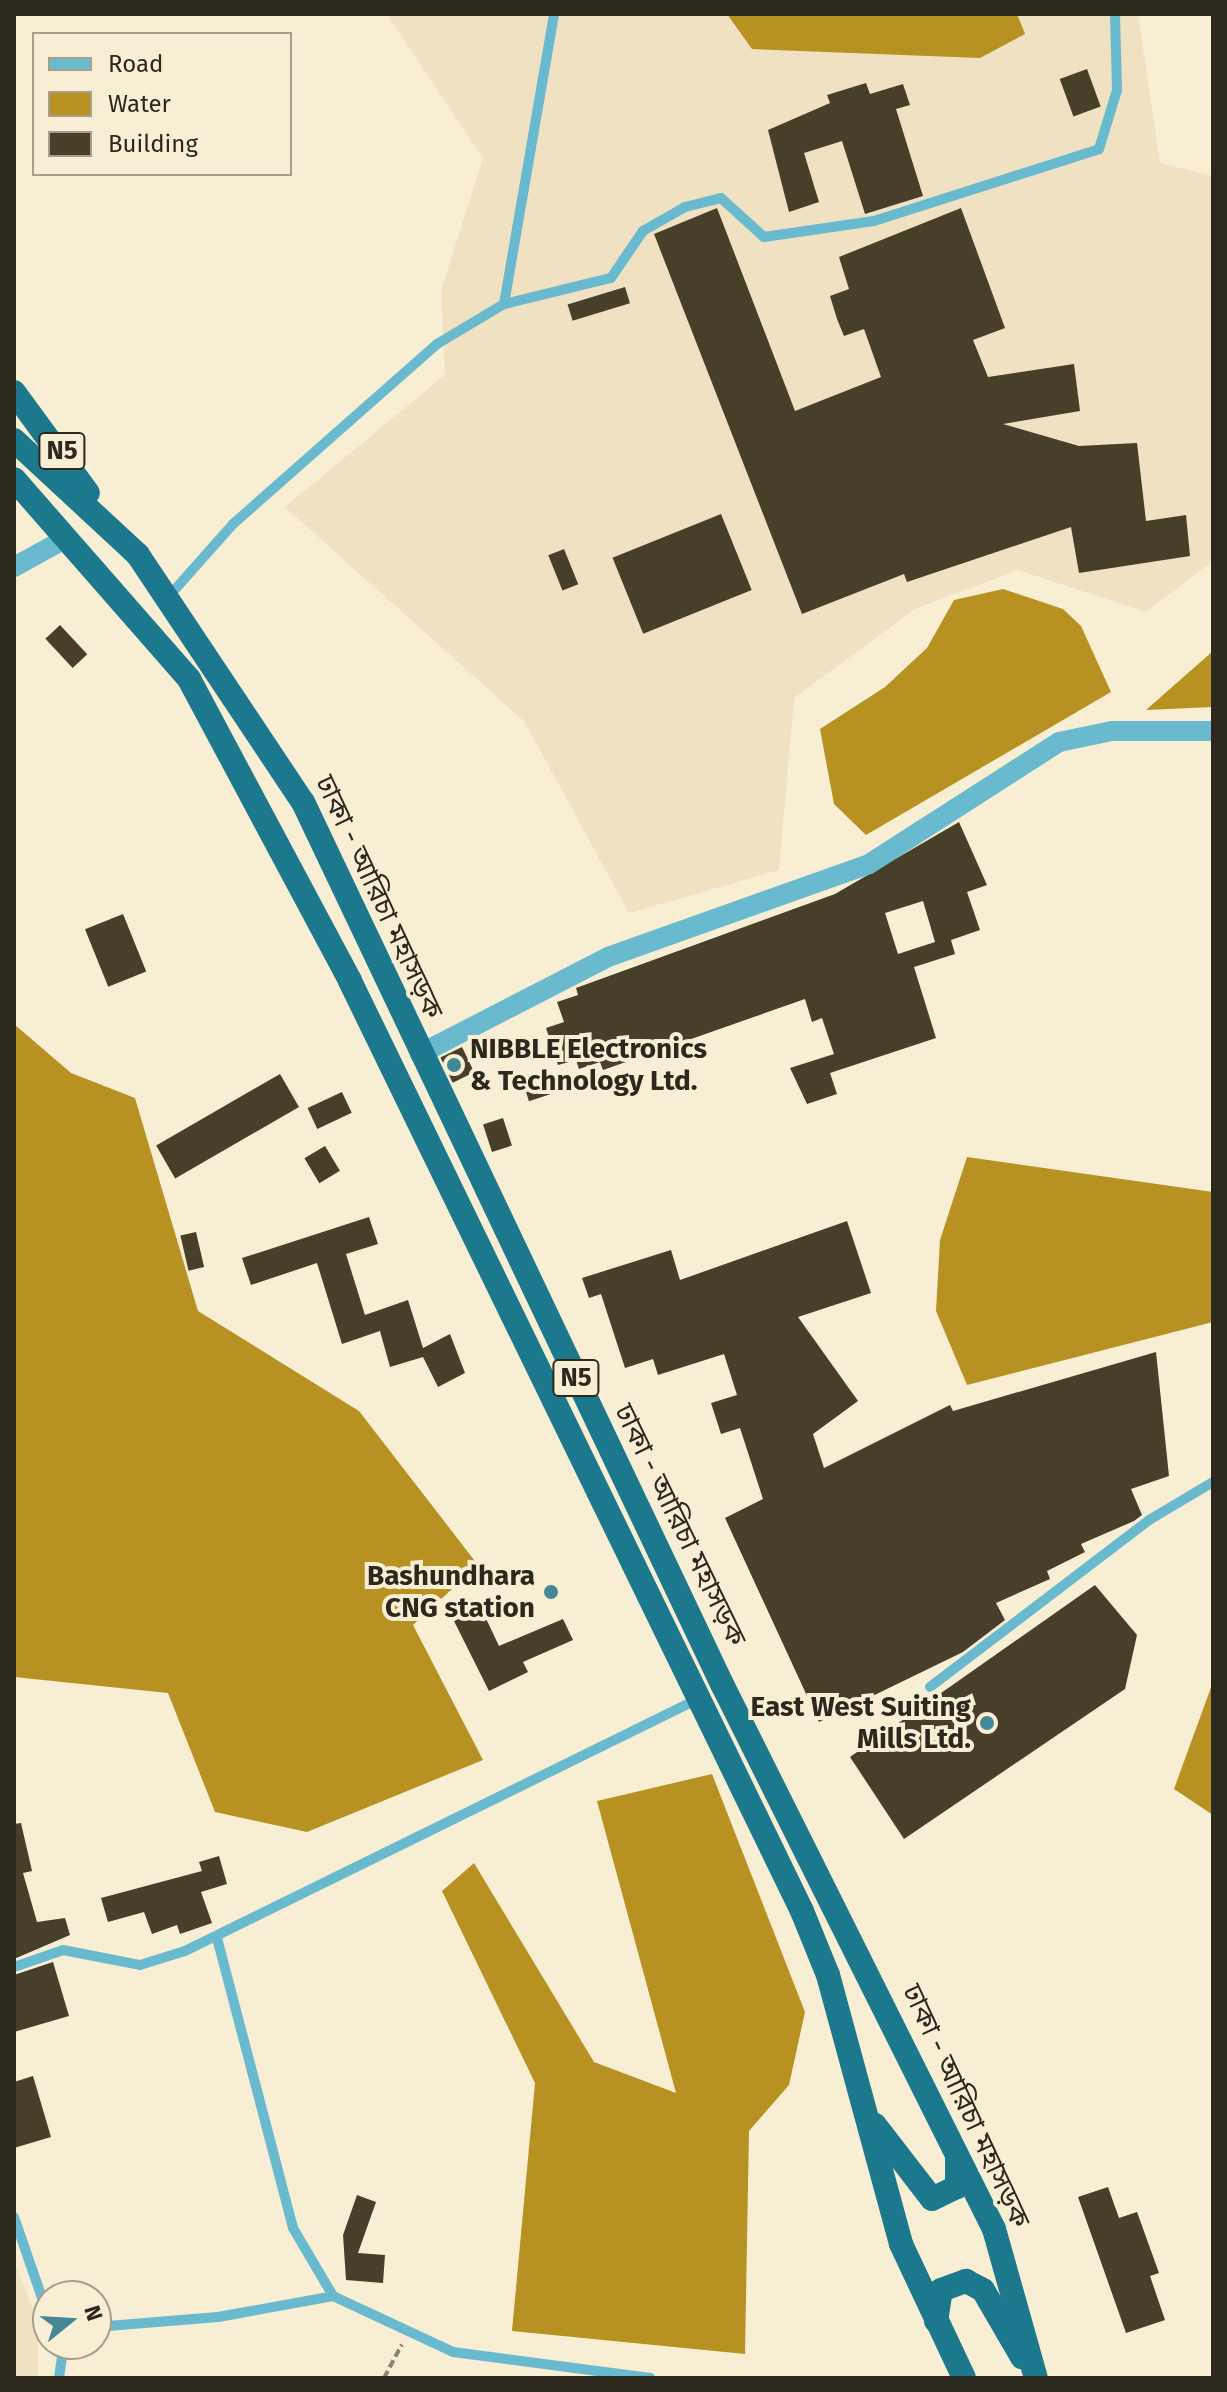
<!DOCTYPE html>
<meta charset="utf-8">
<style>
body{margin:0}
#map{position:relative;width:1227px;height:2392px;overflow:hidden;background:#f8eed3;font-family:"Fira Sans","Noto Sans Bengali",sans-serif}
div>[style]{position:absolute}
.built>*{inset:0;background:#efe1c1}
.water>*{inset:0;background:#b79223}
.building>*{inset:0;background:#473f29;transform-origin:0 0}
.path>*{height:4px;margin-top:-2px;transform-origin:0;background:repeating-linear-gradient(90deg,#8c8573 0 8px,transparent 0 12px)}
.service>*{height:10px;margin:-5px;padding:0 5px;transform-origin:5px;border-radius:5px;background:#69bacf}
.minor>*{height:20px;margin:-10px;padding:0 10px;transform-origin:10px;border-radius:10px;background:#69bacf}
.trunk>*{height:24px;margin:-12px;padding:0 12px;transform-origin:12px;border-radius:12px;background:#1c788c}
.dots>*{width:22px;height:22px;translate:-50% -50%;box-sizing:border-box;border:4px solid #f8eed3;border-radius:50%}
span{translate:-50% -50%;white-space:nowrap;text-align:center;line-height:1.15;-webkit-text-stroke:8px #f8eed3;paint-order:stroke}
.shield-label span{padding:2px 6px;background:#f8eed3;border:2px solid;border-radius:6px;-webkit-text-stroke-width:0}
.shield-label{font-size:26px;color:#2c281e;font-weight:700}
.street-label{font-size:28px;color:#2c281e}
.poi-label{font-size:28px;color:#2c281e;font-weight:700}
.left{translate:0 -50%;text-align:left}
.right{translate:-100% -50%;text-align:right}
.frame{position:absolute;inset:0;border:16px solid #2c281e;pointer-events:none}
.legend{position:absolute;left:32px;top:32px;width:260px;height:144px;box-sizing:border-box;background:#f8eed3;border:2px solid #a69f8b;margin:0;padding:10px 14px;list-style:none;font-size:24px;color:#2c281e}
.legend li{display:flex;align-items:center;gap:16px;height:40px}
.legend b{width:40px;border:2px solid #a69f8b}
.north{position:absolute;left:32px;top:2280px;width:80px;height:80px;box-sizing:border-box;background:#f8eed3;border:2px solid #a69f8b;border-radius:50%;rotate:72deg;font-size:22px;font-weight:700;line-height:32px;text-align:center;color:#2c281e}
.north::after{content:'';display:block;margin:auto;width:28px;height:36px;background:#448797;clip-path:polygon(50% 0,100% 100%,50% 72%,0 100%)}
</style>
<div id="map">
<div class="built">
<div style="clip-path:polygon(387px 14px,1138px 14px,1160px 163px,1213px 176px,1213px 561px,1146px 612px,1018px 570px,915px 609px,794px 698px,779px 870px,629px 913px,524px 721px,285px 507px,445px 375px,441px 291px,483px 158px)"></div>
<div style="clip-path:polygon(14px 2262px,38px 2321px,38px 2378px,14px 2378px)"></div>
</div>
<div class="water">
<div style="clip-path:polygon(727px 14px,1017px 14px,1025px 34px,980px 58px,752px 49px)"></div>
<div style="clip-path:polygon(1003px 589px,1063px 609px,1081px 626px,1111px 692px,866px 835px,834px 804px,820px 729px,885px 687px,927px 648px,954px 600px)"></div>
<div style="clip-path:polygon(1213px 651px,1213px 707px,1146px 710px)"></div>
<div style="clip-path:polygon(14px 1024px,71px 1073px,135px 1098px,198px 1311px,359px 1411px,478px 1565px,413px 1625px,483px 1760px,307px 1832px,215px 1812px,168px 1693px,14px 1677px)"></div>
<div style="clip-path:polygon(967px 1157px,1213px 1192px,1213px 1322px,967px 1385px,936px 1311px,940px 1240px)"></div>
<div style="clip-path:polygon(1213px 1682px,1213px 1815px,1174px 1789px)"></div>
<div style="clip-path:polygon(712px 1774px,805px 2012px,789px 2085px,749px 2131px,745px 2354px,512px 2331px,535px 2083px,442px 1891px,474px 1863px,594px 2062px,676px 2093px,597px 1801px)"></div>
</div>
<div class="building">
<div style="left:1087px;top:69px;width:40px;height:29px;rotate:70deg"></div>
<div style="clip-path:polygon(866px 83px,870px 94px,903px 84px,910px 105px,896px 109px,923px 196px,865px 214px,842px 141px,804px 153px,819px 202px,789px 212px,768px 130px,830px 103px,827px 95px)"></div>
<div style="clip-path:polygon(717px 208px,795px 411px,881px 377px,864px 329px,844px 336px,837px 319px,830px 296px,849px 289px,839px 257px,961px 208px,1005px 328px,973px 340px,988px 377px,1074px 364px,1080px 411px,1003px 424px,1079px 446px,1137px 443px,1146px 521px,1186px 515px,1190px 556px,1079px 573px,1071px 527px,907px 582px,904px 574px,802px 614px,654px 234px)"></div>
<div style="left:625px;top:287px;width:17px;height:60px;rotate:73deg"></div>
<div style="left:721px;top:514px;width:82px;height:117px;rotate:68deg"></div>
<div style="left:564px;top:549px;width:38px;height:17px;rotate:68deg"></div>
<div style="left:60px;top:625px;width:40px;height:20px;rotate:47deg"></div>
<div style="clip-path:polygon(evenodd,959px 822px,987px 885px,967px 892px,980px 930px,951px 940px,955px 954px,914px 967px,936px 1038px,830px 1073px,837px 1094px,807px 1104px,790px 1068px,834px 1054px,822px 1018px,812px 1022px,805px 999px,603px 1070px,600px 1062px,579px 1069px,576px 1060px,558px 1065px,546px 1028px,564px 1022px,557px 1002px,578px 995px,576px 988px,835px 894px,959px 822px,923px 901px,935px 942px,898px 954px,885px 913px,923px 901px)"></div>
<div style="left:123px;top:914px;width:62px;height:41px;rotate:68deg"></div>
<div style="left:462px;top:1047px;width:28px;height:24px;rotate:64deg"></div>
<div style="left:280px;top:1074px;width:38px;height:143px;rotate:60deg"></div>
<div style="left:545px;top:1076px;width:19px;height:23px;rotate:72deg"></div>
<div style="left:342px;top:1092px;width:23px;height:38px;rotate:65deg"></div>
<div style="left:503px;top:1118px;width:29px;height:21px;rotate:72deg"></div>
<div style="left:325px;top:1146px;width:29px;height:24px;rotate:59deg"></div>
<div style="clip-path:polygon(369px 1217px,378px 1244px,346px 1254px,365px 1315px,408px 1300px,423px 1348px,450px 1334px,465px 1373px,438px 1387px,423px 1357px,390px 1367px,380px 1331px,342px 1344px,317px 1263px,251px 1285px,242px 1258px)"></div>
<div style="clip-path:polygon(847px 1221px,871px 1293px,798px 1317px,858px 1401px,813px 1434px,824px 1468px,950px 1405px,953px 1411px,1156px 1352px,1169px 1476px,1131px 1489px,1142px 1515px,1134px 1521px,1081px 1544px,1085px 1552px,1047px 1571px,1050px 1579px,996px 1603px,1005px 1620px,963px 1652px,819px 1722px,725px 1518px,763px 1499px,740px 1428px,721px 1434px,711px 1403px,737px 1395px,724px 1354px,658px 1375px,653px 1359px,625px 1368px,601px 1294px,589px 1298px,582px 1278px,671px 1250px,680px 1280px)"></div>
<div style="left:196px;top:1232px;width:36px;height:16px;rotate:77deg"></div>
<div style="clip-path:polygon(1095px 1585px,1137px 1635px,1125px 1689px,904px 1839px,850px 1757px)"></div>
<div style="clip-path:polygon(481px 1608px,499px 1646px,563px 1619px,573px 1640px,523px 1662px,528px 1672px,489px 1691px,454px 1621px)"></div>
<div style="clip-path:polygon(21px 1823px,32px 1871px,23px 1873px,37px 1922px,65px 1918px,70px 1935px,14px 1959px,14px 1824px)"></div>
<div style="clip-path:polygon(219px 1856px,227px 1884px,201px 1892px,212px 1923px,180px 1934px,177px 1925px,152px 1934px,144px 1912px,108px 1922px,101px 1898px,202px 1871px,199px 1862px)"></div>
<div style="clip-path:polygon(53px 1962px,69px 2016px,14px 2032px,14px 1975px)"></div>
<div style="clip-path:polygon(33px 2076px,51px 2137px,14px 2148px,14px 2082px)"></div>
<div style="clip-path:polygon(1108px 2187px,1119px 2218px,1137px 2212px,1159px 2273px,1150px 2276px,1165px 2320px,1126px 2333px,1078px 2197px)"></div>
<div style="clip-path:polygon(357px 2195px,376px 2202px,358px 2253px,385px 2255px,383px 2283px,346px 2280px,343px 2235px)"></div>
</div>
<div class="path">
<div style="left:384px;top:2378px;width:38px;rotate:-62deg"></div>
</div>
<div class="service">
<div style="left:504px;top:304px;width:110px;rotate:-13.7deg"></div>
<div style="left:611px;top:278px;width:57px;rotate:-55.8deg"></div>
<div style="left:643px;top:231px;width:48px;rotate:-29.7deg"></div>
<div style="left:685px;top:207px;width:37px;rotate:-14deg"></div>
<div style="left:721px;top:198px;width:58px;rotate:42.2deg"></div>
<div style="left:764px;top:237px;width:111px;rotate:-8.3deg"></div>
<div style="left:874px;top:221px;width:236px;rotate:-17.7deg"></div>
<div style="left:1099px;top:149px;width:62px;rotate:-73deg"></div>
<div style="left:1117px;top:90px;width:76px;rotate:-91.5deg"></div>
<div style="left:170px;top:595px;width:95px;rotate:-48.4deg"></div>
<div style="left:233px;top:524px;width:272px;rotate:-41.4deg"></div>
<div style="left:437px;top:344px;width:78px;rotate:-30.8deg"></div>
<div style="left:504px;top:304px;width:294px;rotate:-80.2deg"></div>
<div style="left:930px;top:1687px;width:275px;rotate:-37.3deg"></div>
<div style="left:1149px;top:1520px;width:74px;rotate:-30.7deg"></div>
<div style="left:217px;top:1938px;width:300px;rotate:75.3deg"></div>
<div style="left:293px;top:2228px;width:79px;rotate:59.5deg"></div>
<div style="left:14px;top:1967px;width:52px;rotate:-19.1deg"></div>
<div style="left:63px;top:1950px;width:78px;rotate:11deg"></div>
<div style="left:140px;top:1965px;width:47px;rotate:-17.3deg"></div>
<div style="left:185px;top:1951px;width:572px;rotate:-26.16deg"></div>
<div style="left:14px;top:2217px;width:104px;rotate:70.9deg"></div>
<div style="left:96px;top:2327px;width:122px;rotate:-4.7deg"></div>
<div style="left:218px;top:2317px;width:117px;rotate:-10.3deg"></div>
<div style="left:333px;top:2296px;width:132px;rotate:25deg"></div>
<div style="left:453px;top:2352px;width:199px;rotate:7.5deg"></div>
<div style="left:59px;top:2378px;width:34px;rotate:-82deg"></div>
</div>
<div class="minor">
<div style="left:14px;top:567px;width:58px;rotate:-28.8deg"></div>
<div style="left:420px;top:1054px;width:212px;rotate:-27.3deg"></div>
<div style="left:608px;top:957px;width:277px;rotate:-19.6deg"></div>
<div style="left:869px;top:864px;width:226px;rotate:-32.7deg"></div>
<div style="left:1059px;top:742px;width:54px;rotate:-11.7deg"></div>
<div style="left:1112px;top:731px;width:101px"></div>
</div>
<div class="trunk">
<div style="left:14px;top:392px;width:125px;rotate:53.8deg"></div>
<div style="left:14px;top:440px;width:169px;rotate:42.8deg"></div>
<div style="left:138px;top:555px;width:297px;rotate:56.3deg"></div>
<div style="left:303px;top:802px;width:979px;rotate:64.59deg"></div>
<div style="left:723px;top:1686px;width:607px;rotate:63.48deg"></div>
<div style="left:994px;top:2229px;width:155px;rotate:74.3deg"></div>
<div style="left:14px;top:479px;width:266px;rotate:48.8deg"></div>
<div style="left:189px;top:679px;width:342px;rotate:61.9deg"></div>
<div style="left:350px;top:981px;width:1034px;rotate:64.08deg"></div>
<div style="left:802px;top:1911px;width:69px;rotate:67.9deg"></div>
<div style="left:828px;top:1975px;width:279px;rotate:74.8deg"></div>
<div style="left:901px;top:2244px;width:148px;rotate:64.8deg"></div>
<div style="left:875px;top:2125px;width:93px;rotate:52.4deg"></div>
<div style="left:932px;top:2199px;width:28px;rotate:-26deg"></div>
<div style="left:957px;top:2187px;width:28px;rotate:-90deg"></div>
<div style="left:936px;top:2321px;width:31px;rotate:-81deg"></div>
<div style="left:941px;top:2290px;width:27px;rotate:-20deg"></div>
<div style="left:966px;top:2281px;width:19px;rotate:28deg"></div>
<div style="left:983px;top:2290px;width:78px;rotate:59.8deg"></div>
</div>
<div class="dots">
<div style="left:454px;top:1065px;background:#448797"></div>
<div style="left:551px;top:1592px;background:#448797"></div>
<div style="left:987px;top:1723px;background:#448797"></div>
</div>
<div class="shield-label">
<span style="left:62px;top:451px">N5</span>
<span style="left:576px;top:1378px">N5</span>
</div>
<div class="street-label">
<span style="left:379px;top:897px;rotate:65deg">ঢাকা - আরিচা মহাসড়ক</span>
<span style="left:680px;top:1525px;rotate:64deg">ঢাকা - আরিচা মহাসড়ক</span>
<span style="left:966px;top:2106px;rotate:65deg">ঢাকা - আরিচা মহাসড়ক</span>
</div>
<div class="poi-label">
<span class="left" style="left:470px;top:1065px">NIBBLE Electronics<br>&amp; Technology Ltd.</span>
<span class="right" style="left:535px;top:1592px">Bashundhara<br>CNG station</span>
<span class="right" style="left:971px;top:1723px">East West Suiting<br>Mills Ltd.</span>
</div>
<div class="frame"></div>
<ul class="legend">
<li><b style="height:10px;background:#69bacf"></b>Road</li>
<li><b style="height:22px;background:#b79223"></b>Water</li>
<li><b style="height:22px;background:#473f29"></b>Building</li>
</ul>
<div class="north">N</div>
</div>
